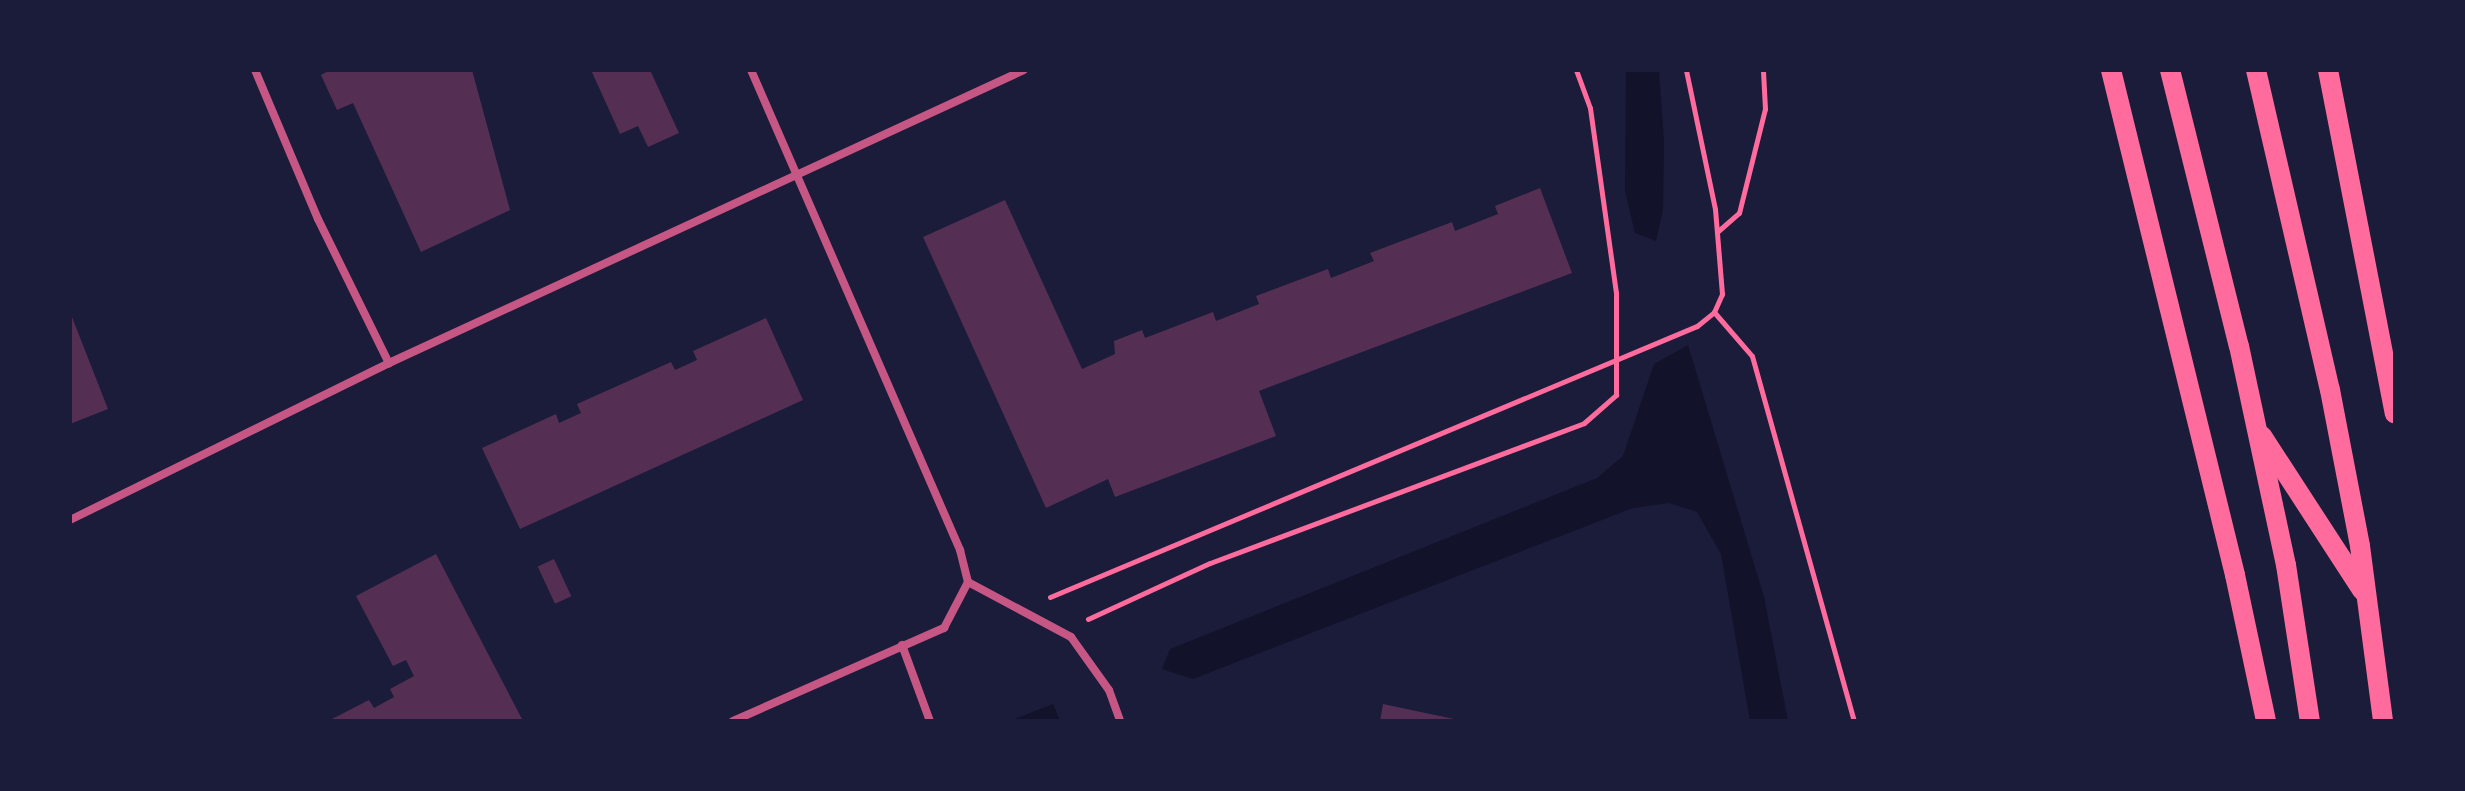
<!DOCTYPE html>
<style>
body{margin:0}
#map{position:relative;width:2465px;height:791px;overflow:hidden;background:#1b1b3a;font-family:Commissioner,sans-serif}
div>[style]{position:absolute}
.water>*{inset:0;background:#12122b}
.building>*{inset:0;background:#542f53;transform-origin:0 0}
.path>*{height:5px;margin:-2.5px;padding:0 2.5px;transform-origin:2.5px;border-radius:2.5px;background:#ff6b9d}
.minor>*{height:8px;margin:-4px;padding:0 4px;transform-origin:4px;border-radius:4px;background:#c65784}
.primary>*{height:20px;margin:-10px;padding:0 10px;transform-origin:10px;border-radius:10px;background:#ff6b9d}
span{translate:-50% -50%;white-space:nowrap;text-align:center;line-height:1.15;-webkit-text-stroke:7px #1b1b3a;paint-order:stroke}
.frame{position:absolute;inset:0;border:72px solid #1b1b3a;pointer-events:none}
</style>
<div id="map">
<div class="water">
<div style="clip-path:polygon(1626px 70px,1659px 70px,1664px 142px,1663px 210px,1656px 241px,1635px 233px,1625px 191px)"></div>
<div style="clip-path:polygon(1688px 345px,1764px 597px,1788px 721px,1750px 721px,1721px 554px,1697px 512px,1669px 503px,1633px 508px,1193px 679px,1162px 669px,1170px 649px,1597px 478px,1623px 456px,1654px 364px)"></div>
<div style="clip-path:polygon(1053px 704px,1060px 721px,1012px 721px,1012px 720px)"></div>
</div>
<div class="building">
<div style="clip-path:polygon(330px 70px,472px 70px,510px 210px,421px 252px,353px 103px,337px 110px,321px 75px)"></div>
<div style="clip-path:polygon(591px 70px,650px 70px,679px 133px,648px 147px,638px 126px,620px 134px)"></div>
<div style="clip-path:polygon(1540px 188px,1572px 273px,1259px 391px,1276px 436px,1115px 497px,1108px 479px,1046px 508px,923px 237px,1005px 200px,1082px 369px,1115px 354px,1114px 341px,1142px 330px,1145px 338px,1213px 312px,1216px 321px,1259px 304px,1256px 296px,1328px 269px,1331px 278px,1374px 261px,1370px 253px,1452px 222px,1455px 231px,1498px 214px,1495px 206px)"></div>
<div style="clip-path:polygon(70px 312px,108px 409px,70px 424px)"></div>
<div style="clip-path:polygon(766px 318px,803px 400px,520px 529px,482px 448px,556px 414px,559px 423px,581px 413px,577px 404px,671px 362px,675px 370px,697px 360px,693px 351px)"></div>
<div style="clip-path:polygon(436px 554px,523px 721px,328px 721px,369px 700px,374px 708px,394px 697px,390px 689px,414px 676px,406px 660px,393px 666px,356px 596px)"></div>
<div style="left:554px;top:559px;width:41px;height:18px;rotate:65deg"></div>
<div style="clip-path:polygon(1383px 704px,1459px 720px,1458px 721px,1380px 721px)"></div>
</div>
<div class="path">
<div style="left:1717px;top:232px;width:29px;rotate:-41deg"></div>
<div style="left:1739px;top:213px;width:107px;rotate:-76deg"></div>
<div style="left:1765px;top:109px;width:39px;rotate:-93deg"></div>
<div style="left:1714px;top:312px;width:58px;rotate:49.2deg"></div>
<div style="left:1752px;top:356px;width:379px;rotate:74.4deg"></div>
<div style="left:1050px;top:597px;width:701px;rotate:-22.73deg"></div>
<div style="left:1697px;top:326px;width:22px;rotate:-39deg"></div>
<div style="left:1714px;top:312px;width:20px;rotate:-66deg"></div>
<div style="left:1722px;top:294px;width:85px;rotate:-94.7deg"></div>
<div style="left:1715px;top:209px;width:142px;rotate:-101.8deg"></div>
<div style="left:1088px;top:619px;width:134px;rotate:-24.7deg"></div>
<div style="left:1210px;top:563px;width:399px;rotate:-20.5deg"></div>
<div style="left:1584px;top:423px;width:43px;rotate:-41.2deg"></div>
<div style="left:1616px;top:395px;width:102px;rotate:-90deg"></div>
<div style="left:1616px;top:293px;width:187px;rotate:-98deg"></div>
<div style="left:1590px;top:108px;width:40px;rotate:-110.2deg"></div>
</div>
<div class="minor">
<div style="left:255px;top:70px;width:162px;rotate:67.1deg"></div>
<div style="left:318px;top:219px;width:161px;rotate:63.8deg"></div>
<div style="left:751px;top:70px;width:524px;rotate:66.47deg"></div>
<div style="left:960px;top:550px;width:33px;rotate:76deg"></div>
<div style="left:968px;top:582px;width:117px;rotate:28.1deg"></div>
<div style="left:1071px;top:637px;width:65px;rotate:54.4deg"></div>
<div style="left:1109px;top:690px;width:33px;rotate:70deg"></div>
<div style="left:70px;top:520px;width:356px;rotate:-26.2deg"></div>
<div style="left:389px;top:363px;width:699px;rotate:-24.77deg"></div>
<div style="left:902px;top:645px;width:81px;rotate:69.8deg"></div>
<div style="left:733px;top:721px;width:231px;rotate:-23.8deg"></div>
<div style="left:944px;top:628px;width:52px;rotate:-62.4deg"></div>
</div>
<div class="primary">
<div style="left:2111px;top:70px;width:520px;rotate:76.2deg"></div>
<div style="left:2235px;top:575px;width:149px;rotate:78deg"></div>
<div style="left:2170px;top:70px;width:284px;rotate:76deg"></div>
<div style="left:2239px;top:346px;width:224px;rotate:77.9deg"></div>
<div style="left:2286px;top:565px;width:158px;rotate:81.3deg"></div>
<div style="left:2256px;top:70px;width:328px;rotate:77deg"></div>
<div style="left:2330px;top:390px;width:159px;rotate:79.1deg"></div>
<div style="left:2360px;top:546px;width:177px;rotate:82.5deg"></div>
<div style="left:2328px;top:70px;width:350px;rotate:79deg"></div>
<div style="left:2262px;top:436px;width:184px;rotate:57deg"></div>
</div>
<div class="frame"></div>
</div>
